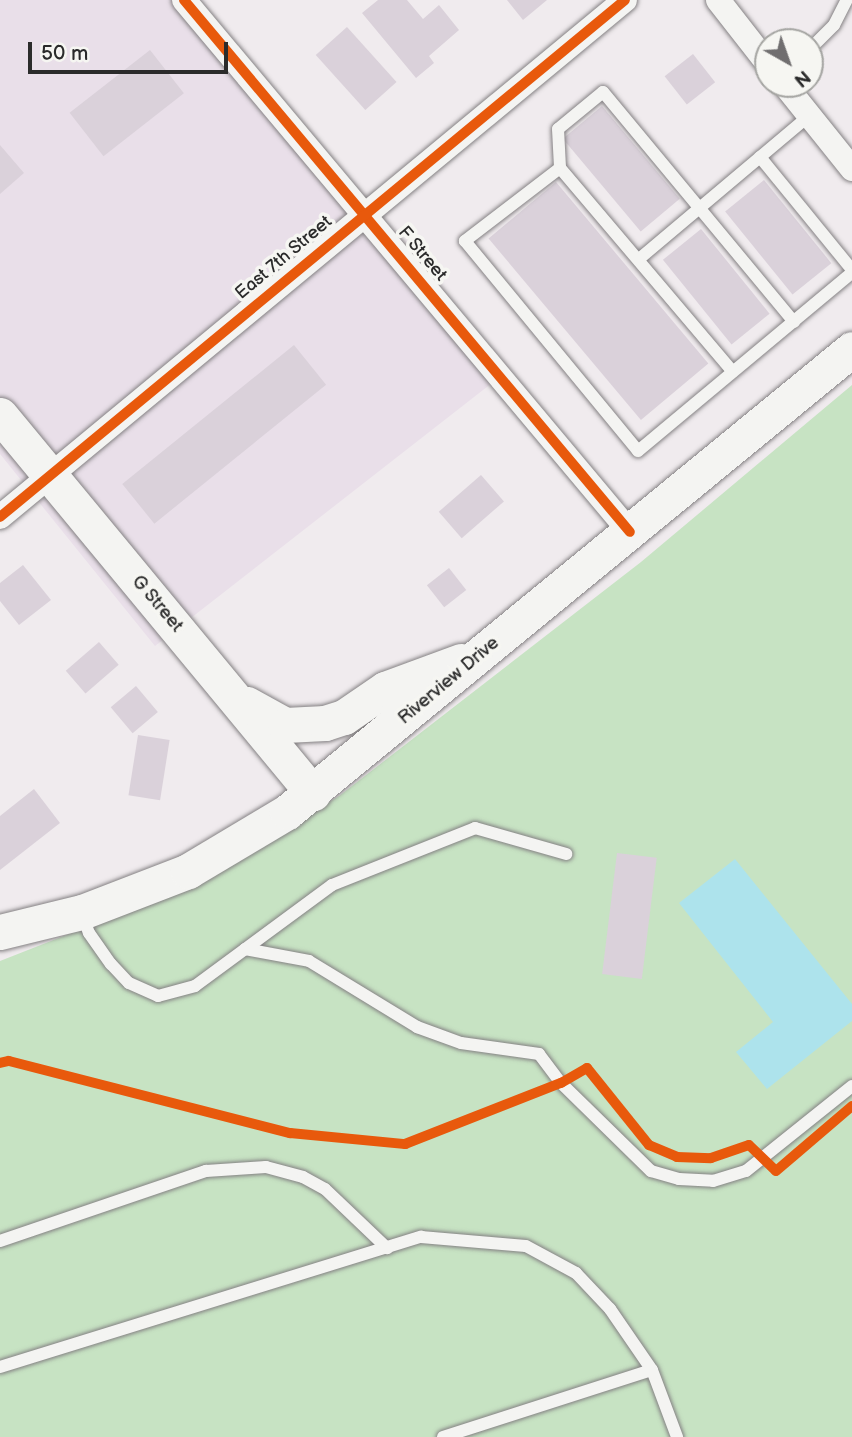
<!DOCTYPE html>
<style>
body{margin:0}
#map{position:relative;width:852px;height:1437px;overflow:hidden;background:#f0ebee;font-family:"Balsamiq Sans",sans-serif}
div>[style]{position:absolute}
.built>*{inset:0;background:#e9dfe9}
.green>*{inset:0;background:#c7e3c3}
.water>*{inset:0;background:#ade3ec}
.building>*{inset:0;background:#dad1da;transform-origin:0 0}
.roads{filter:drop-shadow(0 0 2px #848183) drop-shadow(0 0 2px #848183)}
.service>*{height:12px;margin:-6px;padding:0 6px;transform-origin:6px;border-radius:6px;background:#f4f4f2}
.minor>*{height:24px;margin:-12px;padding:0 12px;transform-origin:12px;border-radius:12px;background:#f4f4f2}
.secondary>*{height:35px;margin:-17.5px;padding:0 17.5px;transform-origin:17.5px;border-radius:17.5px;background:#f4f4f2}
.cycleway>*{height:10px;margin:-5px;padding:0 5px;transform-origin:5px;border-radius:5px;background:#e8590c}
span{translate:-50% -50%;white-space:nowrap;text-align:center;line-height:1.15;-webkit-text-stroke:7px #f6f6f2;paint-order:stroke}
.street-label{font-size:18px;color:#2b2b2b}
.north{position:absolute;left:754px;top:28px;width:70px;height:70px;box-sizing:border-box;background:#f6f6f2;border:2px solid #a5a5a2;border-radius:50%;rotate:140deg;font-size:19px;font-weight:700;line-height:28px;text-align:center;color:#2b2b2b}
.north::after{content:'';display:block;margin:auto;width:24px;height:32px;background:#706e6f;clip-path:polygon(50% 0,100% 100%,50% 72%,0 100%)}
.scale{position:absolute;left:28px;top:42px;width:200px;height:32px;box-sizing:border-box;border:4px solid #2b2b2b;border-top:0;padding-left:9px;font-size:21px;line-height:24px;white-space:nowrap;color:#2b2b2b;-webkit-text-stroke:5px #f6f6f2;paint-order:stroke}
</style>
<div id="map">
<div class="built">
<div style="clip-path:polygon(0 0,172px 0,492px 383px,155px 646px,0 454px)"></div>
</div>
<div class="green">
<div style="clip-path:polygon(852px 385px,852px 1437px,0 1437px,0 961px,191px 886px,339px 796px,641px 562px)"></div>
</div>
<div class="water">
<div style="clip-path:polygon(735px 859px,852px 1004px,852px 1021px,767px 1089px,736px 1052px,773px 1022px,679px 903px)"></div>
</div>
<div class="building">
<div style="clip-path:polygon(378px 0,407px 0,423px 19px,439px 5px,459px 30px,429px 56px,434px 63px,416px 78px,362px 13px)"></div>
<div style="clip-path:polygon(507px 0,547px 0,523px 20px)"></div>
<div style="left:347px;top:27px;width:74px;height:42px;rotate:48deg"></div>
<div style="left:150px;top:50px;width:55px;height:102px;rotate:52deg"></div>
<div style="left:693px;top:54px;width:36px;height:36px;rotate:52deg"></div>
<div style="left:602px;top:106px;width:121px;height:51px;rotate:50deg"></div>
<div style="clip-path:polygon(0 145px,24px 173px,0 194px)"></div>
<div style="left:764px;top:180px;width:107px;height:50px;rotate:51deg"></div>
<div style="left:556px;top:182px;width:237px;height:88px;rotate:50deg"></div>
<div style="left:701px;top:229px;width:109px;height:49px;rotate:51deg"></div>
<div style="left:294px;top:345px;width:51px;height:221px;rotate:51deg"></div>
<div style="left:481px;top:475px;width:35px;height:56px;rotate:49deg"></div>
<div style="clip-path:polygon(23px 565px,51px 600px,19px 625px,0 601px,0 583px)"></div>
<div style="left:449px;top:568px;width:28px;height:28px;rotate:52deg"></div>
<div style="left:99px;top:642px;width:30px;height:44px;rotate:49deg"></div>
<div style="left:136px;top:686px;width:34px;height:33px;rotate:50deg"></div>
<div style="left:138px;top:735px;width:32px;height:61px;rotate:9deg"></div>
<div style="clip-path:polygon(34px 789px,60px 823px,0 870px,0 816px)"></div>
<div style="left:617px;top:853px;width:40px;height:122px;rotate:7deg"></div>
</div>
<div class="roads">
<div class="service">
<div style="left:810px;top:49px;width:34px;rotate:-45deg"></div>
<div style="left:834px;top:25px;width:28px;rotate:-63deg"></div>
<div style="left:760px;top:157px;width:146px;rotate:50.8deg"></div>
<div style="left:560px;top:168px;width:267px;rotate:49.7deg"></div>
<div style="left:639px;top:259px;width:222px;rotate:-40.1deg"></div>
<div style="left:794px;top:322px;width:299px;rotate:-129.7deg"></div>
<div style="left:603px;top:92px;width:58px;rotate:140.6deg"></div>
<div style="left:558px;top:129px;width:39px;rotate:87deg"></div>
<div style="left:560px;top:168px;width:120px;rotate:142.5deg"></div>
<div style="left:465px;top:241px;width:272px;rotate:50.5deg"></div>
<div style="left:638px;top:451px;width:278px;rotate:-39.8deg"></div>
<div style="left:82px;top:913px;width:21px;rotate:71deg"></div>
<div style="left:89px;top:933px;width:38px;rotate:55deg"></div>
<div style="left:111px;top:964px;width:26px;rotate:47deg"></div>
<div style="left:129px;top:983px;width:32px;rotate:24deg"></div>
<div style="left:158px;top:996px;width:38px;rotate:-15deg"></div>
<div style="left:195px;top:986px;width:170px;rotate:-36.4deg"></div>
<div style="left:332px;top:885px;width:154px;rotate:-21.7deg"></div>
<div style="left:475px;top:828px;width:95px;rotate:15.9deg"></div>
<div style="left:245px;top:949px;width:65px;rotate:10.6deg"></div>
<div style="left:309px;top:961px;width:127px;rotate:31.4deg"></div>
<div style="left:417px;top:1027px;width:47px;rotate:20deg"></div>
<div style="left:461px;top:1043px;width:79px;rotate:8deg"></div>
<div style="left:539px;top:1054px;width:36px;rotate:53deg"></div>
<div style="left:561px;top:1083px;width:126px;rotate:44.4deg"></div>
<div style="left:651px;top:1171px;width:29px;rotate:16deg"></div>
<div style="left:679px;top:1179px;width:34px;rotate:3deg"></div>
<div style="left:713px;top:1181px;width:34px;rotate:-17deg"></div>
<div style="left:746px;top:1171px;width:136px;rotate:-38.7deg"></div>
<div style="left:0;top:1241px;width:218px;rotate:-18.8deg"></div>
<div style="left:206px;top:1171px;width:60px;rotate:-3.8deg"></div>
<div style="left:266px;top:1167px;width:38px;rotate:15deg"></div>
<div style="left:303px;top:1177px;width:25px;rotate:29deg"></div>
<div style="left:325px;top:1189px;width:86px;rotate:43.6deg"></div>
<div style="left:0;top:1367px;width:441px;rotate:-17.2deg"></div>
<div style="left:421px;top:1237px;width:105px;rotate:4.9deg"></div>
<div style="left:526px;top:1246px;width:57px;rotate:28.4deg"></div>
<div style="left:576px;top:1273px;width:50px;rotate:46.6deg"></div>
<div style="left:610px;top:1309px;width:74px;rotate:55.5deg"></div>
<div style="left:652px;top:1370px;width:72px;rotate:69.5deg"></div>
<div style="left:443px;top:1437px;width:219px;rotate:-17.8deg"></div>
</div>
<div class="minor">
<div style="left:184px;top:0;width:694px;rotate:50.03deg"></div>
<div style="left:718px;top:0;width:81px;rotate:52deg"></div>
<div style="left:784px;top:84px;width:109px;rotate:51.3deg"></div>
<div style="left:0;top:517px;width:811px;rotate:-39.6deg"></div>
</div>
<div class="secondary">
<div style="left:0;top:415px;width:491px;rotate:50.4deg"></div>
<div style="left:247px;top:704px;width:43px;rotate:28.9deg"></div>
<div style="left:285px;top:725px;width:40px;rotate:-2.9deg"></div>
<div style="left:325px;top:723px;width:20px;rotate:-18deg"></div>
<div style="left:344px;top:717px;width:50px;rotate:-34.3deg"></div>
<div style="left:385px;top:689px;width:81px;rotate:-20.2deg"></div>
<div style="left:0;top:932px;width:84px;rotate:-13.7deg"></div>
<div style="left:82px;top:912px;width:114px;rotate:-21.1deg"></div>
<div style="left:188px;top:871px;width:115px;rotate:-30.8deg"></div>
<div style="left:287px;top:812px;width:730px;rotate:-39.33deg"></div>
</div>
</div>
<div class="cycleway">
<div style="left:184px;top:0;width:694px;rotate:50.03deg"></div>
<div style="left:0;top:517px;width:811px;rotate:-39.6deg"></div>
<div style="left:0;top:1063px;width:9px;rotate:-13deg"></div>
<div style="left:9px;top:1061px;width:290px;rotate:14.4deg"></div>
<div style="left:290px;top:1133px;width:116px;rotate:5.5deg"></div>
<div style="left:405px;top:1144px;width:168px;rotate:-21.4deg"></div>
<div style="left:561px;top:1083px;width:30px;rotate:-30deg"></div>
<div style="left:587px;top:1068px;width:99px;rotate:51.2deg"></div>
<div style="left:649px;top:1145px;width:30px;rotate:23deg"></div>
<div style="left:677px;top:1157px;width:34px;rotate:2deg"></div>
<div style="left:711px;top:1158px;width:40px;rotate:-18.9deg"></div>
<div style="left:749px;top:1145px;width:37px;rotate:44deg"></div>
<div style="left:776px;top:1171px;width:100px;rotate:-40.5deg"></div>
</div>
<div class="street-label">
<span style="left:422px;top:254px;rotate:50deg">F Street</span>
<span style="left:284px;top:258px;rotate:-40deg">East 7th Street</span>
<span style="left:157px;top:604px;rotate:50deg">G Street</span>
<span style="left:449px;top:681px;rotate:-40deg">Riverview Drive</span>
</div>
<div class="north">N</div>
<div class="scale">50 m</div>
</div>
